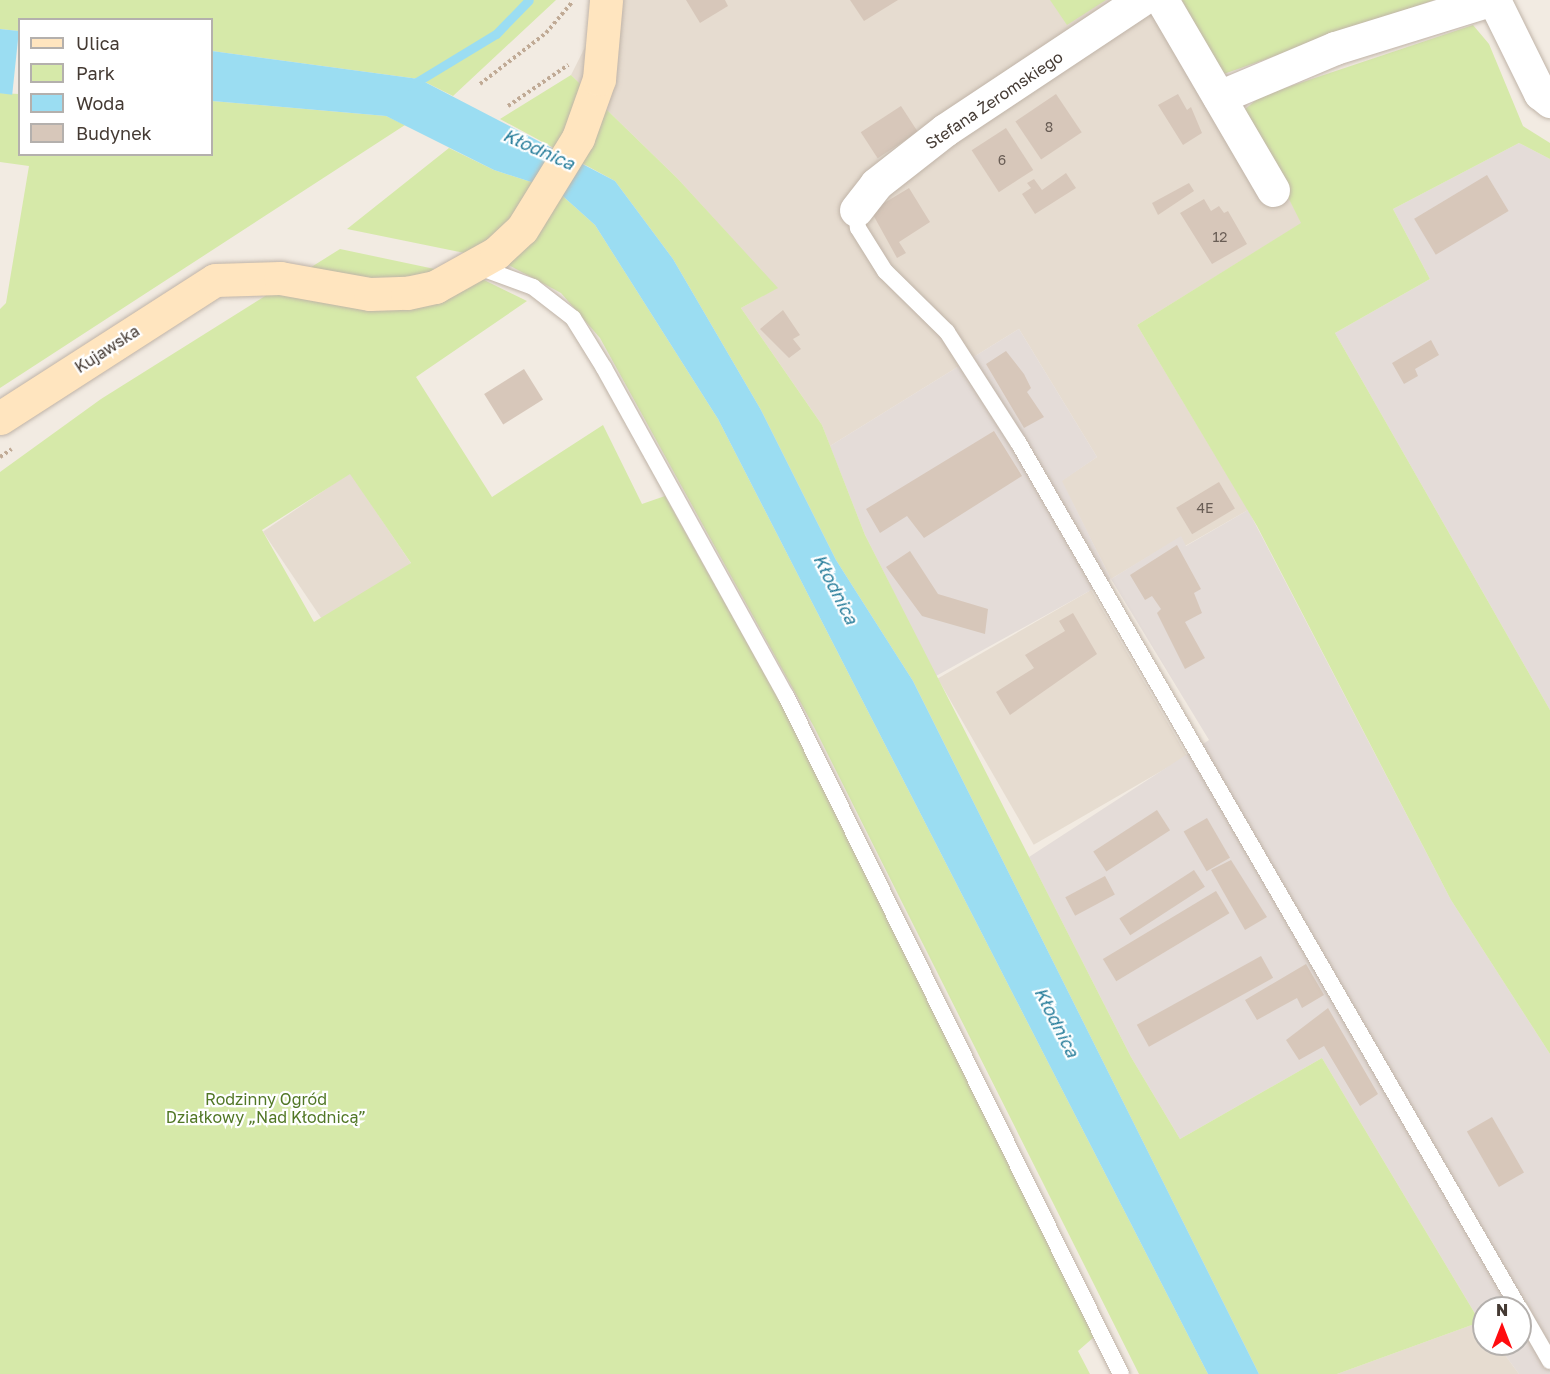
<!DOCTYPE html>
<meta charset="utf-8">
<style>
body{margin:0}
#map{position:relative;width:1550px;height:1374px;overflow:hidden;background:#f2ebe2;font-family:"Golos Text",sans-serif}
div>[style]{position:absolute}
.residential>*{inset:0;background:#e6dcd0;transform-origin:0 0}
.industrial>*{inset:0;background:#e4dcd8}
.green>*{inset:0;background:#d6e9a9}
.water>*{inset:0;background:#9bddf2;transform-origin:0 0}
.stream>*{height:9px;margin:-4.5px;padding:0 4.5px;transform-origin:4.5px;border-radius:4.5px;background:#9bddf2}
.building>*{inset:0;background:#d7c7ba;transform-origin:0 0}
.path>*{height:4px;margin-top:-2px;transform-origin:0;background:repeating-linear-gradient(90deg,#c0aa95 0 3px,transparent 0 6px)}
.roads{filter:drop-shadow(0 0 2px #c0b4a8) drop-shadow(0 0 2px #c0b4a8)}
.lane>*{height:16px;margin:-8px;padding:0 8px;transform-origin:8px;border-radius:8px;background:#fff}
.street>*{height:33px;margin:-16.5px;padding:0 16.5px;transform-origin:16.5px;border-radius:16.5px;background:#fff}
.secondary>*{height:33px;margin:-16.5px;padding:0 16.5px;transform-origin:16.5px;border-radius:16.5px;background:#ffe5bf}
span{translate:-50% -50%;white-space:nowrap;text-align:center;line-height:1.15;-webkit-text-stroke:4.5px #fff;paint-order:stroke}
.number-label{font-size:14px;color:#695d55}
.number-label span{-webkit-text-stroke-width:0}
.street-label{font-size:16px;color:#443a33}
.park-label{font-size:16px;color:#517725}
.water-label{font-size:18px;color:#257c9a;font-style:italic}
.legend{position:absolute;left:18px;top:18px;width:195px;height:138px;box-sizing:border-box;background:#fff;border:2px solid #b4b0ad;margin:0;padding:8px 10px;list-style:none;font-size:18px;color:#443a33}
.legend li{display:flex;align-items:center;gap:12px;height:30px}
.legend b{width:30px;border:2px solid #b4b0ad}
.north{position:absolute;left:1472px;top:1296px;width:60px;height:60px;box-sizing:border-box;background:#fff;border:2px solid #b4b0ad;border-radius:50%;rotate:0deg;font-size:16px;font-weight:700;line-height:24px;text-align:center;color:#443a33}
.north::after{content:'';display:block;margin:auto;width:21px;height:27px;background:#ff0c0f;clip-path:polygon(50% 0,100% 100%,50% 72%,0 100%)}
</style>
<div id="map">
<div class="residential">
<div style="clip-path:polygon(619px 0,1182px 0,1302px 223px,1137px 325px,1248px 510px,1185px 546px,1181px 537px,1111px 579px,1061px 481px,1097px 457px,1019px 329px,830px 446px,822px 425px,741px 308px,777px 288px,678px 179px,571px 75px,596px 25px)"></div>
<div style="left:350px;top:473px;width:109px;height:105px;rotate:56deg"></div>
<div style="left:1091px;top:590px;width:192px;height:177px;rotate:60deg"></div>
<div style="clip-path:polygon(1480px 1322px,1484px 1344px,1497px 1344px,1519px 1374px,1337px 1374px)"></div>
</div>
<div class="industrial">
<div style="clip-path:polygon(1519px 143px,1550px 159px,1550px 710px,1335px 333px,1430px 279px,1393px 209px)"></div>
<div style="clip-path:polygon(1019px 329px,1097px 457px,1062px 481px,1111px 579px,1181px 536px,1186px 546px,1248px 510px,1451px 900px,1550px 1054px,1550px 1374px,1519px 1374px,1497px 1344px,1520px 1344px,1520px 1308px,1484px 1308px,1484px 1327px,1480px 1322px,1322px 1058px,1180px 1139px,1131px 1057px,1029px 857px,1209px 740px,1111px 579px,936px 676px,865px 535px,830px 446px)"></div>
</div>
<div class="green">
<div style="clip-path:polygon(0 0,556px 0,453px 96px,419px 79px,212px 51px,212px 20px,20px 20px,19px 31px,0 29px)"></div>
<div style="clip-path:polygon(1050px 0,1106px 0,1067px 25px)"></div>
<div style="clip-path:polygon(1182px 0,1434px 0,1221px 75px)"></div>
<div style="clip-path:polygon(1473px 25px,1489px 44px,1523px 126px,1550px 143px,1550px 159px,1519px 143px,1393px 209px,1430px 279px,1335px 333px,1550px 710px,1550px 1054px,1451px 900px,1257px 526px,1137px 325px,1301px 223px,1244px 110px,1261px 96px)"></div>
<div style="clip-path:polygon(571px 75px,678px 179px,778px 288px,741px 308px,822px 425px,865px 535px,1131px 1057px,1180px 1139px,1322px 1058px,1480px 1322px,1337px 1374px,1259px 1374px,913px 681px,836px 560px,761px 410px,673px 259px,615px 181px,500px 119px)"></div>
<div style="clip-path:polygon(0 93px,19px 94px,20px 154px,212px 154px,212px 101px,386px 116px,405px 125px,0 388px,0 309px,6px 303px,29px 166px,0 162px)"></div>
<div style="clip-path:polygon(449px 148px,494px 170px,556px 190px,595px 225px,718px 419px,1208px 1374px,1139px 1374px,814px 727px,600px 338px,561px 293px,499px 260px,347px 229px)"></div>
<div style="clip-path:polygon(evenodd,340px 249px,482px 279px,527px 301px,416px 377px,492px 497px,603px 425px,642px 504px,665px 496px,780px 702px,1094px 1337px,1078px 1351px,1090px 1374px,0 1374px,0 472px,101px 399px,340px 249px,350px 474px,411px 563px,314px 622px,262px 530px,350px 474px)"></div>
</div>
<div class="water">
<div style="left:0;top:29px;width:19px;height:64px;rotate:6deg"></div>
<div style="clip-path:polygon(212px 51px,419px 79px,615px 181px,673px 259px,761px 410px,836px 560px,913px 681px,1259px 1374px,1208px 1374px,718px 419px,595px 225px,556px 190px,494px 170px,386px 116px,212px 101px)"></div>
</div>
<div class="stream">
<div style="left:410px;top:86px;width:100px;rotate:-31.2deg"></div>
<div style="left:496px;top:34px;width:47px;rotate:-45.9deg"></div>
</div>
<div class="building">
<div style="clip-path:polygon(686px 0,725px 0,728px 6px,700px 23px)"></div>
<div style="clip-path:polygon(850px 0,898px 0,864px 21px)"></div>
<div style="left:1056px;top:94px;width:46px;height:49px;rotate:56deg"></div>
<div style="clip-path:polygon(1178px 94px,1187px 110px,1191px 107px,1202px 133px,1183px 145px,1158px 105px)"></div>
<div style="left:901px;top:106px;width:31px;height:48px;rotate:57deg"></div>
<div style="left:1006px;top:128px;width:50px;height:41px;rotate:57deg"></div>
<div style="clip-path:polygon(1066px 173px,1076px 188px,1035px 214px,1022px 194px,1031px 188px,1027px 183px,1034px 179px,1042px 190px)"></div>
<div style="left:1487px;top:175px;width:42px;height:85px;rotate:59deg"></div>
<div style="clip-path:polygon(1189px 183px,1194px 191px,1158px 215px,1152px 203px)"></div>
<div style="clip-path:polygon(909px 188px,930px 222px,899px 242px,906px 253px,897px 258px,871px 211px)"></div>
<div style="clip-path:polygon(1204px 199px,1211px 211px,1219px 206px,1224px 213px,1228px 211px,1247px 244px,1212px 264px,1180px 213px)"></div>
<div style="clip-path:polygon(783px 310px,800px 335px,793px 339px,801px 349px,789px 358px,760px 329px)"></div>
<div style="clip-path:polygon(1431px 340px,1439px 355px,1415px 369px,1418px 376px,1404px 384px,1392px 363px)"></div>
<div style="clip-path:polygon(1006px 351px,1024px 374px,1031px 388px,1027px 392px,1044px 417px,1024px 428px,986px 364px)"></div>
<div style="left:524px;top:369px;width:36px;height:47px;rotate:58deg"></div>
<div style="clip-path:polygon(994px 431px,1022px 476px,924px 538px,907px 516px,880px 533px,866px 509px)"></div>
<div style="left:1219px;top:482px;width:31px;height:50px;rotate:59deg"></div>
<div style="clip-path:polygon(1177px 545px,1201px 589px,1194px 593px,1202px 613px,1185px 622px,1205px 658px,1185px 669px,1157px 613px,1161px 609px,1152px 596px,1145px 600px,1130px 575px)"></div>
<div style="clip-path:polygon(910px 551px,938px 594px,988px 609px,985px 634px,922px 616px,886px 567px)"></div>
<div style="clip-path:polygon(1073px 613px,1097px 654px,1010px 715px,996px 692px,1034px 668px,1025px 655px,1065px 631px,1059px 621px)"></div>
<div style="left:1157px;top:810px;width:24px;height:76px;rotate:57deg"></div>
<div style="left:1207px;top:818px;width:46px;height:27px;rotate:60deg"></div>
<div style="clip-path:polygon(1231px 860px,1267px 917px,1245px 930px,1211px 870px)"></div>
<div style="left:1194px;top:870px;width:20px;height:89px;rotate:57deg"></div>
<div style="left:1105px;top:876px;width:21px;height:45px;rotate:62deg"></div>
<div style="left:1216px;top:891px;width:26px;height:132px;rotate:59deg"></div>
<div style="left:1261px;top:956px;width:25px;height:142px;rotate:61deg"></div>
<div style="clip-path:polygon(1306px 964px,1324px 995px,1302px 1008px,1297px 998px,1257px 1020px,1245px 1000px)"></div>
<div style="clip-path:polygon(1328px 1008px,1378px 1094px,1360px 1106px,1324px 1046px,1299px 1060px,1286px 1040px)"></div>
<div style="left:1492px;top:1117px;width:64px;height:29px;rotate:60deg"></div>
</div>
<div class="path">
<div style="left:480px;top:84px;width:83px;rotate:-37.7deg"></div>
<div style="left:546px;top:33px;width:42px;rotate:-49.8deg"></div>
<div style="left:508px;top:106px;width:73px;rotate:-34.3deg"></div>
<div style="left:0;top:457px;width:14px;rotate:-34deg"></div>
</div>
<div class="roads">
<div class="lane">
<div style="left:856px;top:210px;width:18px;rotate:84deg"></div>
<div style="left:858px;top:228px;width:51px;rotate:57.9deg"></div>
<div style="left:885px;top:271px;width:87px;rotate:44.5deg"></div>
<div style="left:947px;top:332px;width:131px;rotate:57.2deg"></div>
<div style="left:1018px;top:442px;width:1000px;rotate:59.95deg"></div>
<div style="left:476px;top:266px;width:61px;rotate:20.2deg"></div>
<div style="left:533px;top:287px;width:51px;rotate:37.8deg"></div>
<div style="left:573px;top:318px;width:59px;rotate:58.2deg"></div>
<div style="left:604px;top:368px;width:375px;rotate:61deg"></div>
<div style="left:786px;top:696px;width:756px;rotate:63.71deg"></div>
<div style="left:1520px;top:1309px;width:60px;rotate:60deg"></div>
</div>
<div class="street">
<div style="left:1162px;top:0;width:220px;rotate:59.7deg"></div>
<div style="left:1494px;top:0;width:104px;rotate:63.7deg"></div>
<div style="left:1540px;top:93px;width:13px;rotate:39deg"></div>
<div style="left:1219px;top:97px;width:126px;rotate:-22.9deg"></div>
<div style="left:1335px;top:48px;width:162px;rotate:-17.2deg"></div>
<div style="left:856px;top:210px;width:33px;rotate:-52deg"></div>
<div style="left:876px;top:184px;width:88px;rotate:-38deg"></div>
<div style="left:945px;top:130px;width:235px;rotate:-33.6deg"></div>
</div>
<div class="secondary">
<div style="left:0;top:418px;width:255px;rotate:-32.7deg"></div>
<div style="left:215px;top:280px;width:65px;rotate:-1.8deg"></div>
<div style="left:280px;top:278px;width:91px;rotate:10.1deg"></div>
<div style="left:370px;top:294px;width:37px;rotate:-2deg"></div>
<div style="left:407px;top:293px;width:29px;rotate:-12deg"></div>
<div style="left:435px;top:287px;width:70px;rotate:-29.1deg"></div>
<div style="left:496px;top:253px;width:35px;rotate:-43deg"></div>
<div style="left:522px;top:229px;width:107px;rotate:-58.4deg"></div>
<div style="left:578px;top:138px;width:63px;rotate:-70.4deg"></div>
<div style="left:599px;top:79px;width:79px;rotate:-84.9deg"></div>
</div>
</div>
<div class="number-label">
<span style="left:1049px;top:127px">8</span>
<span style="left:1002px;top:160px">6</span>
<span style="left:1220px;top:237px">12</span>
<span style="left:1205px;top:508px">4E</span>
</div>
<div class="street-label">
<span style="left:994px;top:100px;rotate:-34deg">Stefana Żeromskiego</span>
<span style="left:107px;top:349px;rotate:-33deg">Kujawska</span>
</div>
<div class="park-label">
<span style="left:266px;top:1108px">Rodzinny Ogród<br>Działkowy „Nad Kłodnicą”</span>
</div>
<div class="water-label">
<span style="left:539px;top:149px;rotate:24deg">Kłodnica</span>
<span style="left:836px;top:589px;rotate:63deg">Kłodnica</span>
<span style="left:1057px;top:1022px;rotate:63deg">Kłodnica</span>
</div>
<ul class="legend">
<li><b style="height:8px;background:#ffe5bf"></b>Ulica</li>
<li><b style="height:16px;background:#d6e9a9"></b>Park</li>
<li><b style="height:16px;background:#9bddf2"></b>Woda</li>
<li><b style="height:16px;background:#d7c7ba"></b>Budynek</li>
</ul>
<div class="north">N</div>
</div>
